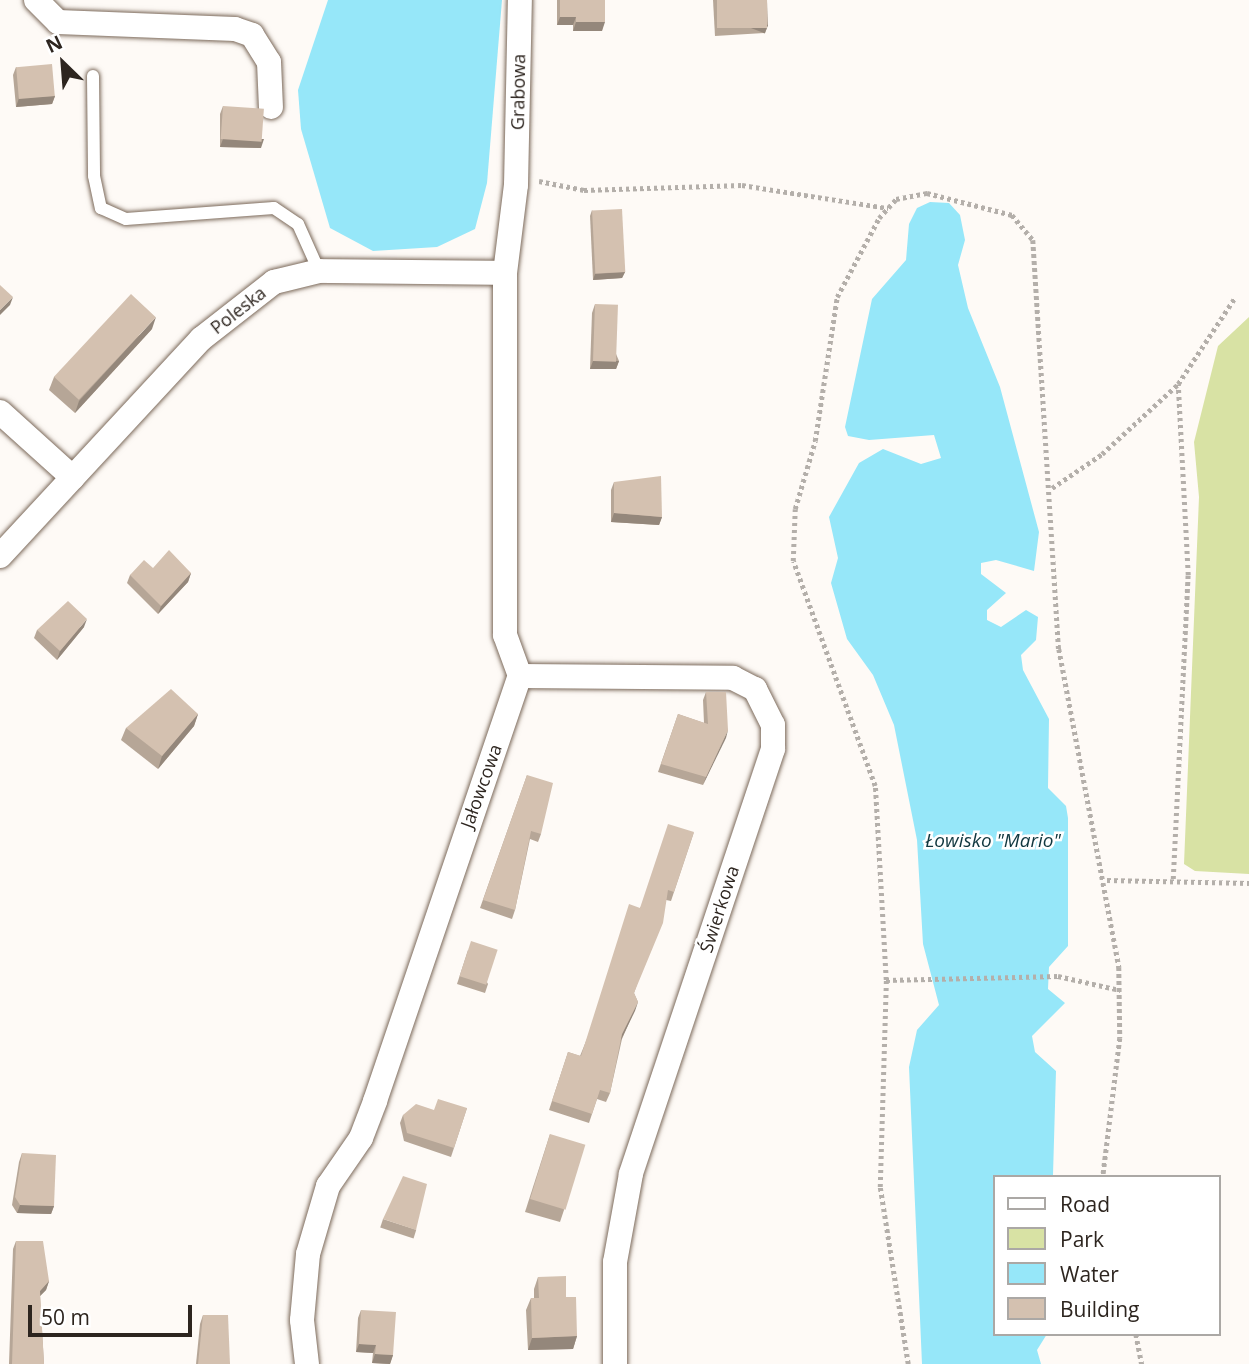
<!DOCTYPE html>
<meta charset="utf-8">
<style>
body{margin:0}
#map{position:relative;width:1249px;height:1364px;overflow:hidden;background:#fefaf6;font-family:"Open Sans",sans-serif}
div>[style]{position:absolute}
.green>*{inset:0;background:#d8e2a4}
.water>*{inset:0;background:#96e7f9}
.path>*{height:4.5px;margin-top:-2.25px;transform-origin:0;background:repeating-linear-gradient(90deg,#b4afaa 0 3.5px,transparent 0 7px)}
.roads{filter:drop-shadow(0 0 2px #7c6a5b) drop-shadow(0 0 2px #7c6a5b)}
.lane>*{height:12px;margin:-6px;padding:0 6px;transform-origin:6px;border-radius:6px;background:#fff}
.street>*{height:24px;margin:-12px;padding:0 12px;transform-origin:12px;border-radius:12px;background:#fff}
.wall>*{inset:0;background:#b6a697;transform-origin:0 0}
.shaded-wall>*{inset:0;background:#94877b;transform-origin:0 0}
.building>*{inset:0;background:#d4c1b0;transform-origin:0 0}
span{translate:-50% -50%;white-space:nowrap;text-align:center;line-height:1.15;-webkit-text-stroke:5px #fff;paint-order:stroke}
.street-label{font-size:18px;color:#2d251f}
.water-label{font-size:19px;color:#10373f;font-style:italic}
.legend{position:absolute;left:993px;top:1175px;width:228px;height:161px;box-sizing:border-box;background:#fff;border:2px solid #aba8a5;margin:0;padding:9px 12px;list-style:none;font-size:21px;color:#2d251f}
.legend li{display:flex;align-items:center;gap:14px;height:35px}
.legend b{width:35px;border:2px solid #aba8a5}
.north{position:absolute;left:28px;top:28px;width:70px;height:70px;-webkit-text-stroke:5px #fff;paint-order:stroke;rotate:335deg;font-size:19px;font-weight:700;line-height:28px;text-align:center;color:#2d251f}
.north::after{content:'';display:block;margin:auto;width:24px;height:32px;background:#2d251f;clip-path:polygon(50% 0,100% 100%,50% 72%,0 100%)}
.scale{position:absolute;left:28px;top:1305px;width:164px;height:32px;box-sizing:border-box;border:4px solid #2d251f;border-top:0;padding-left:9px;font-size:21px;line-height:24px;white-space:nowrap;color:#2d251f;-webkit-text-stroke:5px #fff;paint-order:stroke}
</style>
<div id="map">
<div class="green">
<div style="clip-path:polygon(1249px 317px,1249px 874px,1195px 871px,1184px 864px,1199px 497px,1194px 442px,1218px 346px)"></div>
</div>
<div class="water">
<div style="clip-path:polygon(328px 0,502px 0,487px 183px,475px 229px,437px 247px,373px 251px,330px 228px,301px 129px,298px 90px)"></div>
<div style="clip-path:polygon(930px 202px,949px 203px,960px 215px,965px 240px,958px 265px,968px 308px,1000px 387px,1039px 532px,1034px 571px,996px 560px,981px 563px,981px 574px,1006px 593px,987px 610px,987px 620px,1001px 627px,1026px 610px,1038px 617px,1036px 640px,1021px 655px,1023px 670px,1049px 719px,1048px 788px,1066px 806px,1068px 818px,1068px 946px,1049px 967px,1048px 989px,1065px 1003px,1032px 1036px,1035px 1052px,1056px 1071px,1053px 1175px,995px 1177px,995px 1334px,1047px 1334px,1037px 1350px,1041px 1364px,922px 1364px,909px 1067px,917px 1030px,939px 1005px,923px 944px,917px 840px,894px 725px,873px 675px,847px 639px,831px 583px,838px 558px,829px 517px,859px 463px,883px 449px,921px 464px,941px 458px,934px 435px,869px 440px,848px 436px,845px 427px,872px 299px,906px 260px,909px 224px,917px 208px)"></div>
</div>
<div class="path">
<div style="left:539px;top:181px;width:46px;rotate:11.3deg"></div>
<div style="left:584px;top:190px;width:158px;rotate:-1.8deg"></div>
<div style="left:742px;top:185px;width:148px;rotate:9deg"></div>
<div style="left:1052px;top:488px;width:60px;rotate:-34.2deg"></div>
<div style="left:1102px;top:454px;width:103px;rotate:-42.6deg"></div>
<div style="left:1178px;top:384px;width:102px;rotate:-56.6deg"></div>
<div style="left:1173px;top:879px;width:304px;rotate:-87.2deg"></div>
<div style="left:1188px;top:575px;width:191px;rotate:-93deg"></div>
<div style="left:1107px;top:880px;width:142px;rotate:1.2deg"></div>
<div style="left:886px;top:980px;width:172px;rotate:-1.3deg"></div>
<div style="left:1058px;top:976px;width:64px;rotate:12.7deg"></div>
<div style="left:1136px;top:1334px;width:31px;rotate:79deg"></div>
<div style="left:908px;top:1364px;width:179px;rotate:-99deg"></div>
<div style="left:880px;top:1187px;width:207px;rotate:-88.3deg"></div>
<div style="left:886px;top:980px;width:194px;rotate:-93.2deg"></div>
<div style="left:875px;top:786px;width:239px;rotate:-110deg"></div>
<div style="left:793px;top:561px;width:52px;rotate:-87.8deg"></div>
<div style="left:795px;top:509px;width:71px;rotate:-73.6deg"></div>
<div style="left:815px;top:441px;width:146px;rotate:-81.3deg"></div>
<div style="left:837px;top:297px;width:89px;rotate:-62deg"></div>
<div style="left:879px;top:218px;width:25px;rotate:-48deg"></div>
<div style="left:896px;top:199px;width:32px;rotate:-11deg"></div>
<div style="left:927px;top:193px;width:88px;rotate:14.5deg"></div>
<div style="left:1012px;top:215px;width:33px;rotate:50deg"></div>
<div style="left:1033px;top:240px;width:410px;rotate:86.4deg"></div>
<div style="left:1059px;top:649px;width:324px;rotate:79.3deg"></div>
<div style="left:1119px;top:967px;width:71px;rotate:89.2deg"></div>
<div style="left:1120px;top:1038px;width:140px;rotate:97deg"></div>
</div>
<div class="roads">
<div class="lane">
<div style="left:93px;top:76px;width:100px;rotate:89.4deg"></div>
<div style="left:94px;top:176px;width:33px;rotate:78deg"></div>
<div style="left:101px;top:208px;width:27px;rotate:24deg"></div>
<div style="left:126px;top:219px;width:148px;rotate:-4.3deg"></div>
<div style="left:274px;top:208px;width:29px;rotate:34deg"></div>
<div style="left:298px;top:224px;width:51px;rotate:65.9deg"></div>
</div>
<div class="street">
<div style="left:36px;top:0;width:31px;rotate:45deg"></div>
<div style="left:58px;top:22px;width:177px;rotate:2.3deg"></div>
<div style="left:235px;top:29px;width:18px;rotate:19deg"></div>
<div style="left:252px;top:35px;width:32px;rotate:58deg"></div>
<div style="left:269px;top:62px;width:45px;rotate:87.5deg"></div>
<div style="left:0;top:412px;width:98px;rotate:42.1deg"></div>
<div style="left:0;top:556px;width:296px;rotate:-47.2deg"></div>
<div style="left:201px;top:339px;width:93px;rotate:-38deg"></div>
<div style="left:274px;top:282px;width:46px;rotate:-13.7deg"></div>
<div style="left:319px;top:271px;width:186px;rotate:0.6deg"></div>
<div style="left:520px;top:676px;width:213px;rotate:0.5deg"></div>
<div style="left:733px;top:678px;width:25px;rotate:27deg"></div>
<div style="left:755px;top:689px;width:40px;rotate:63.4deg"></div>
<div style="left:773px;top:725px;width:24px;rotate:90deg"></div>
<div style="left:773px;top:749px;width:448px;rotate:108.5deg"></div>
<div style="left:631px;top:1174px;width:89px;rotate:100.3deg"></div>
<div style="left:615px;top:1262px;width:102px;rotate:90deg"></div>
<div style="left:307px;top:1364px;width:44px;rotate:-96.5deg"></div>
<div style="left:302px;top:1320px;width:66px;rotate:-84.8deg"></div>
<div style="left:308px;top:1254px;width:71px;rotate:-73.6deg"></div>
<div style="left:328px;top:1186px;width:58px;rotate:-55.5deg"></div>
<div style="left:361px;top:1138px;width:40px;rotate:-69deg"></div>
<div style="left:375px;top:1101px;width:449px;rotate:-71.2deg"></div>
<div style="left:520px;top:676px;width:44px;rotate:-110.1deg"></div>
<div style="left:505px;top:635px;width:362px;rotate:-90deg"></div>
<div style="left:505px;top:273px;width:89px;rotate:-82.9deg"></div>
<div style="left:516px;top:185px;width:185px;rotate:-88.8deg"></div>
</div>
</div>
<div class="wall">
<div style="clip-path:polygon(557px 0,605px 0,602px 31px,573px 31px,573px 25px,557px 25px)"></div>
<div style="clip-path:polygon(713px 0,767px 0,768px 25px,765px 33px,715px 36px)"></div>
<div style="clip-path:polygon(16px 67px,55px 96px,52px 104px,16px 107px,13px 75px)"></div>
<div style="clip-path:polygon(223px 106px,261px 148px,220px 147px,220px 114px)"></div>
<div style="clip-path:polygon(592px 210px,625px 272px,622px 278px,593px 280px,590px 216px)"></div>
<div style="clip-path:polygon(595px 304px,619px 361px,616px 369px,590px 369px,592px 313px)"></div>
<div style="clip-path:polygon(152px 329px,75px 413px,49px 390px,54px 377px)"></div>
<div style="clip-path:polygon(614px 482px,662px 517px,659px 525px,611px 522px,611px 490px)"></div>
<div style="clip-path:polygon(153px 568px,191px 573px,188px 582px,158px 614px,127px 583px,130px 575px)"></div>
<div style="clip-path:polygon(84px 627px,57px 660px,34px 638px,37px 630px)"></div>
<div style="clip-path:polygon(706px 692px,728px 730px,703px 785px,658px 772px,678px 714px,704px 723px,703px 700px)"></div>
<div style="clip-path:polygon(198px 714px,194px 726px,158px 769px,121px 740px,126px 728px)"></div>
<div style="clip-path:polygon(527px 775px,541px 834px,538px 842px,530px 839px,515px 910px,512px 919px,480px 908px)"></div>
<div style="clip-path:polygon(694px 832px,671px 901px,666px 900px,634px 993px,638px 1002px,622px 1039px,610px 1093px,606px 1102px,597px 1099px,589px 1123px,549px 1110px,568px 1052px,580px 1056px,640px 908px)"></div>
<div style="clip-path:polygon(468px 950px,488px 984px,485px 993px,457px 984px)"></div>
<div style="clip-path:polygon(467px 1108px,451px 1157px,404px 1141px,400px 1123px,403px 1115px,434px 1110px)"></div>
<div style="clip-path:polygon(550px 1134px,564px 1210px,560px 1222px,525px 1212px)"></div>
<div style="clip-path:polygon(22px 1153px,54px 1206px,51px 1214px,17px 1213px,12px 1205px,19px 1162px)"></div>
<div style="left:383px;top:1219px;width:35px;height:9px;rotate:18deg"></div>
<div style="clip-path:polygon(16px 1241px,49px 1281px,46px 1290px,40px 1296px,44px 1364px,9px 1364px,13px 1249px)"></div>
<div style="clip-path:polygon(538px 1277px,566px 1297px,577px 1336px,573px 1349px,528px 1350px,526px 1310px,531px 1298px,534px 1298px,534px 1289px)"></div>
<div style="clip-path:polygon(361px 1310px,393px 1355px,390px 1364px,372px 1363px,373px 1353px,356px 1352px,358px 1318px)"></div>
<div style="clip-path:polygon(203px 1315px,230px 1364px,196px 1364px,200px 1324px)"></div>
</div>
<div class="shaded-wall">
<div style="clip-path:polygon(560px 17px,576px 17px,573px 25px,557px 25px)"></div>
<div style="clip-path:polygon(576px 22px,605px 22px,602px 31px,573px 31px)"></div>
<div style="left:768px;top:25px;width:9px;height:50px;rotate:111deg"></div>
<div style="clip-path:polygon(55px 96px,52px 104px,16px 107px,19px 98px)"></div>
<div style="clip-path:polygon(223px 139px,264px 139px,261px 148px,220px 147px)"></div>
<div style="clip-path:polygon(625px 272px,622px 278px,593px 280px,595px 274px)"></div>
<div style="clip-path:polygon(13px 297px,10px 305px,0 315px,0 310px)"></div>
<div style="clip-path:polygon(156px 317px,152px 329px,75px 413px,79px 401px)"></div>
<div style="clip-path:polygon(593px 361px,619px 361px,616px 369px,590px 369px)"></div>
<div style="clip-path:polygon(614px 513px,662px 517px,659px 525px,611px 522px)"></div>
<div style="clip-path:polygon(191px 573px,188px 582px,158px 614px,161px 606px)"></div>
<div style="clip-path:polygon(87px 619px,84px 627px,57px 660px,60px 651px)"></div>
<div style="clip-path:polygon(198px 714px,194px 726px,158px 769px,162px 756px)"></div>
<div style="clip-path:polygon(728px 730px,726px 738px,703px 785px,706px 777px)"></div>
<div style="clip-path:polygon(638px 1002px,635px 1011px,619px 1044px,622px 1034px)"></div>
<div style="clip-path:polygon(20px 1205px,54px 1206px,51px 1214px,17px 1213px)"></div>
<div style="clip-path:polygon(49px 1281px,46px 1290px,37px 1299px,40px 1291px)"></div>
<div style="clip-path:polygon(577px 1336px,573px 1349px,528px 1350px,532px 1338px)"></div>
<div style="clip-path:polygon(359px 1344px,376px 1345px,373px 1353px,356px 1352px)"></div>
<div style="clip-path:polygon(375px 1354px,393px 1355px,390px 1364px,372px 1363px)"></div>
</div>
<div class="building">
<div style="clip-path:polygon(560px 0,605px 0,605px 22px,576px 22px,576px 17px,560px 17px)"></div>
<div style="left:717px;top:0;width:50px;height:28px"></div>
<div style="left:52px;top:64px;width:32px;height:36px;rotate:85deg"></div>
<div style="left:223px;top:106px;width:41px;height:33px;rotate:4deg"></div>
<div style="left:622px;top:209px;width:63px;height:30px;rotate:87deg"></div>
<div style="clip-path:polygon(0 285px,13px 297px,0 310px)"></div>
<div style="left:131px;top:294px;width:34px;height:113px;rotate:43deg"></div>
<div style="left:595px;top:304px;width:23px;height:57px;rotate:2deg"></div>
<div style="clip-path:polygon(661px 476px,662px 517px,614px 513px,614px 482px)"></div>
<div style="clip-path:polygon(169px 550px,191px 573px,161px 606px,130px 575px,144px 560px,153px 568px)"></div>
<div style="clip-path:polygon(68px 601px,87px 619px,60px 651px,37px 630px)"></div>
<div style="clip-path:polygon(171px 689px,198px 714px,162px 756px,126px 728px)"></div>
<div style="clip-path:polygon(706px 692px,726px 692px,728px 730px,706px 777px,661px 764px,678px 714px,708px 724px)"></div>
<div style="clip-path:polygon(527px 775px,553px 783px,541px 834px,531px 831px,515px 910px,483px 900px)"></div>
<div style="clip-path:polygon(668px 824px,694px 832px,674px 892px,668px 890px,663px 923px,634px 993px,638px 1002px,622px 1034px,610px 1093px,600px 1090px,592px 1114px,552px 1101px,568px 1052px,581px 1056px,629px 904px,640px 908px)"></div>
<div style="left:471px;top:941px;width:28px;height:37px;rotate:18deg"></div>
<div style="clip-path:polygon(438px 1099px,467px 1108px,454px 1148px,407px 1133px,403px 1115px,416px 1104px,434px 1110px)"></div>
<div style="left:550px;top:1134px;width:37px;height:68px;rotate:17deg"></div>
<div style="clip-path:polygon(22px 1153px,56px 1155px,54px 1206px,20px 1205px,15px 1197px)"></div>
<div style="clip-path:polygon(403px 1176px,427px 1184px,416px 1230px,383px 1219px)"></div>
<div style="clip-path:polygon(16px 1241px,43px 1241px,49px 1281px,40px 1291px,44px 1364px,12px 1364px)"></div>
<div style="clip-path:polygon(566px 1276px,566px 1297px,576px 1297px,577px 1336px,532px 1338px,531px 1298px,539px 1298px,538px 1277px)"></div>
<div style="clip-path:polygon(361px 1310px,396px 1312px,393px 1355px,375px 1354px,376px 1345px,359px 1344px)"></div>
<div style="clip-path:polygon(203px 1315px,228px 1315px,230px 1364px,198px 1364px)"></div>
</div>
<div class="street-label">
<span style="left:518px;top:92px;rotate:-89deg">Grabowa</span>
<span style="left:238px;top:310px;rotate:-38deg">Poleska</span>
<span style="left:481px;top:786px;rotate:-70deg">Jałowcowa</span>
<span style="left:719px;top:909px;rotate:-72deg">Świerkowa</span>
</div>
<div class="water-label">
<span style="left:993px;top:841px">Łowisko "Mario"</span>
</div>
<ul class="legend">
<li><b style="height:9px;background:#fff"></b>Road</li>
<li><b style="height:19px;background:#d8e2a4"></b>Park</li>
<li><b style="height:19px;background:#96e7f9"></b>Water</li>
<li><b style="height:19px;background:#d4c1b0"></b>Building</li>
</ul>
<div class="north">N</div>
<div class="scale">50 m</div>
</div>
